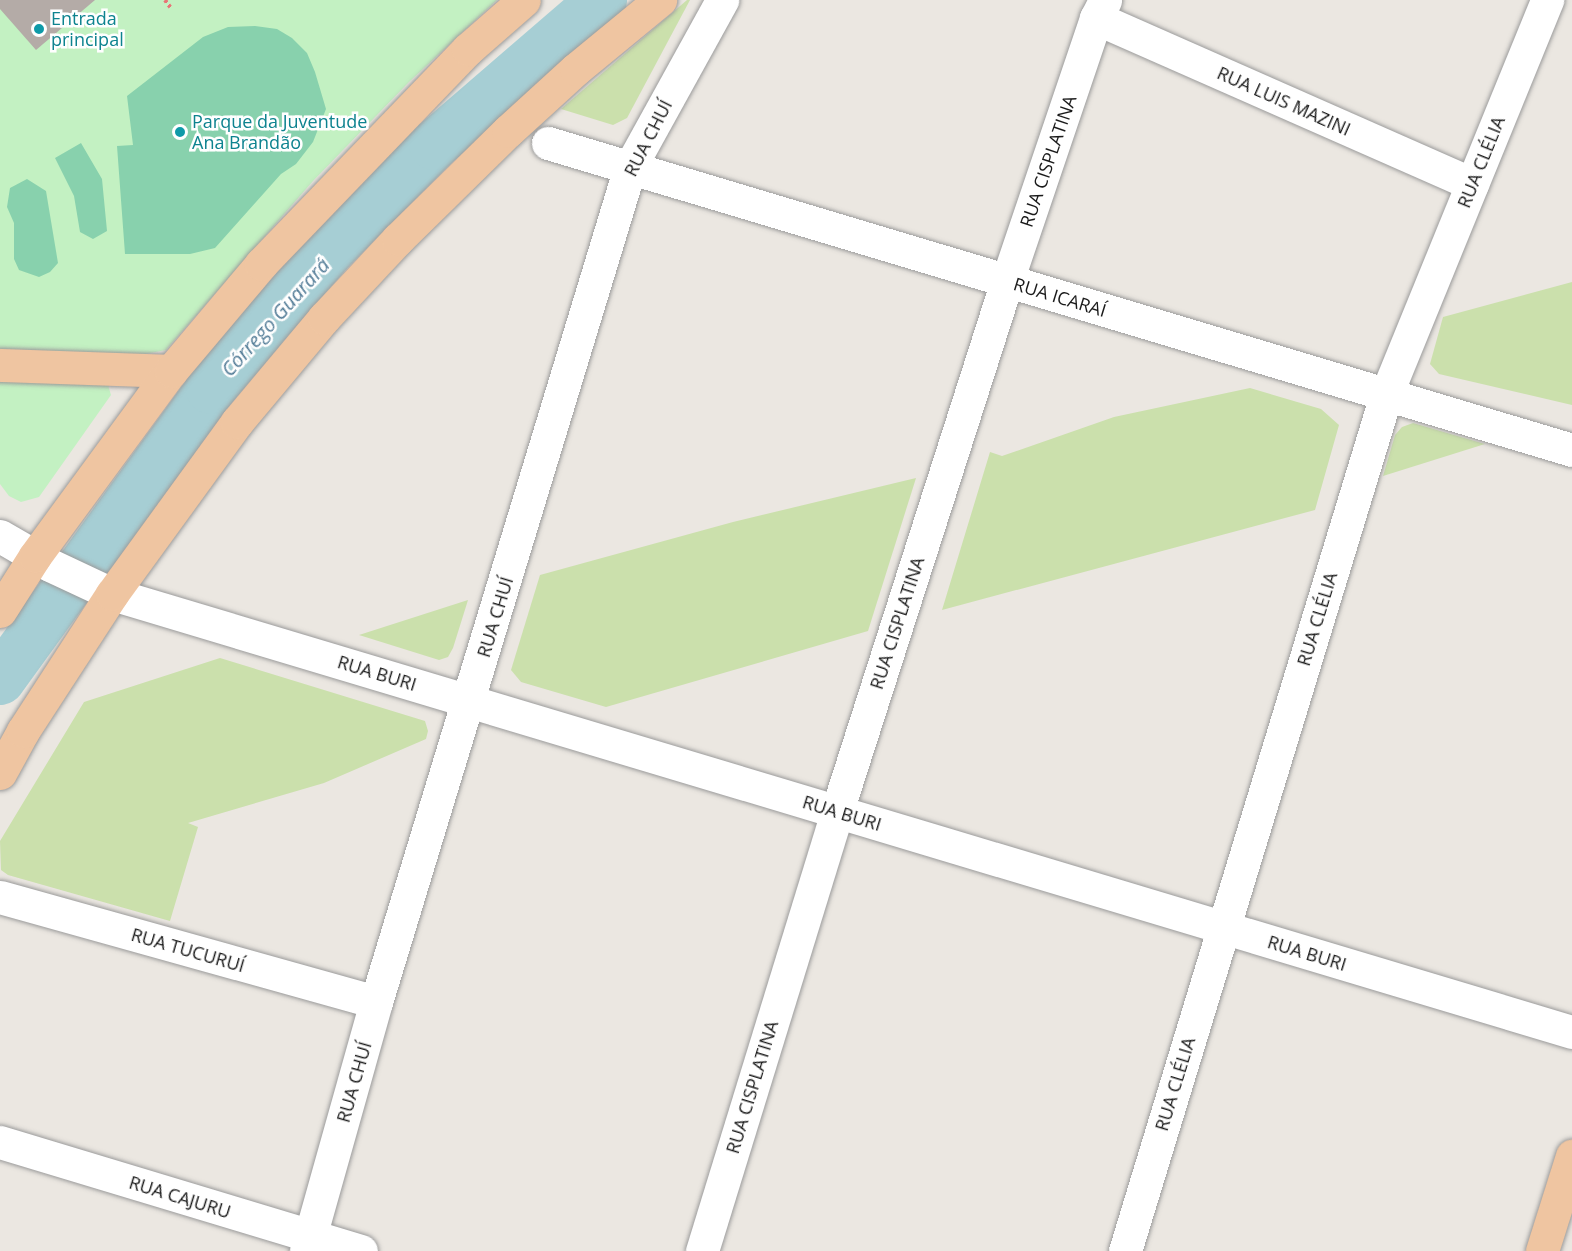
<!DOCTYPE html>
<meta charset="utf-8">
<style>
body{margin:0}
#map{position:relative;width:1572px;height:1251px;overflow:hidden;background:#ebe7e1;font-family:"Open Sans",sans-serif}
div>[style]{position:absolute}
.grass>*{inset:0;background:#cbe0ac}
.park>*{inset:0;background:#c3f1c2}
.pitch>*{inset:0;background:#88d1ad}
.river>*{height:50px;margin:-25px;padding:0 25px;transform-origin:25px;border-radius:25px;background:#a6ced4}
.building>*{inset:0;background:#b4aba7}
.path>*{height:4px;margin-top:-2px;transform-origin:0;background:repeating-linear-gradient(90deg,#e87576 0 3px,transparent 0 6px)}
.roads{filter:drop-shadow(0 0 2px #9b9b9b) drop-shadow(0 0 2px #9b9b9b)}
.minor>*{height:33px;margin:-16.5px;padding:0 16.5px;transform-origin:16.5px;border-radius:16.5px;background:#fff}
.major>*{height:33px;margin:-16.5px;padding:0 16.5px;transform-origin:16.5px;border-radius:16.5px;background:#efc5a1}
.dots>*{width:16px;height:16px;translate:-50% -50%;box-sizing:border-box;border:3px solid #fff;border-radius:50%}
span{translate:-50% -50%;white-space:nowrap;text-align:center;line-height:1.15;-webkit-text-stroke:5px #fff;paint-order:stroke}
.culture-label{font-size:18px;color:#0d838f}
.left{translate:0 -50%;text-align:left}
.street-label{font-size:18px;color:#1a1a1a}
.water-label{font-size:20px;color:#517b96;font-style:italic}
</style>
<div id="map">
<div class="grass">
<div style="clip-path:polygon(687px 0,690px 0,627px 118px,613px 125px,561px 109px)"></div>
<div style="clip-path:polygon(1572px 282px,1572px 405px,1439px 374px,1430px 364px,1443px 317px)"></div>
<div style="clip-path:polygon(1250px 388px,1321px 409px,1339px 425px,1315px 510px,942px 610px,990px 452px,1002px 456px,1114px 417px)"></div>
<div style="clip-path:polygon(1413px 423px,1485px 444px,1383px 476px,1395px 435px,1402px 427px)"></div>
<div style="clip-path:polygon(916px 478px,868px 631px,606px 707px,521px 682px,511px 670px,540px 575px,733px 522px)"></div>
<div style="clip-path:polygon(468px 600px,453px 648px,448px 657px,439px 660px,359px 635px)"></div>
<div style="clip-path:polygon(220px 658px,425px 721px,428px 731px,426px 739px,324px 783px,188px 823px,198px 827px,170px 921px,8px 875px,1px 870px,0 841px,84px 702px)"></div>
</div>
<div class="park">
<div style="clip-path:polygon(0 0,497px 0,409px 82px,313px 181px,166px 350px,140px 355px,0 349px)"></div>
<div style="clip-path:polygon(0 381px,108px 385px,111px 395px,39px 497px,21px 502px,9px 496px,0 484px)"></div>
</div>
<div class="pitch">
<div style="clip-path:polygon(255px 26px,277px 29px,292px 38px,307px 53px,315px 72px,326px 109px,313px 142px,296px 164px,281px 174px,215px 248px,190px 254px,125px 254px,117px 146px,133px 145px,127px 96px,203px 37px,228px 27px)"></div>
<div style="clip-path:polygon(81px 143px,102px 179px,107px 231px,93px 239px,80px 232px,74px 196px,55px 158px)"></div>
<div style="clip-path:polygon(27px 179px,46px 191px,58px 263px,50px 272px,39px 277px,19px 270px,14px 259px,14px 223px,7px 207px,10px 188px)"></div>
</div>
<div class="river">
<div style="left:0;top:680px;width:359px;rotate:-54.1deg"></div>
<div style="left:211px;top:389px;width:98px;rotate:-50deg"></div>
<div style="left:274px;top:314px;width:82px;rotate:-48.9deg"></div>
<div style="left:328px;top:252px;width:151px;rotate:-45.3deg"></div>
<div style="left:434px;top:145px;width:222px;rotate:-40.8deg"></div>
</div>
<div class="building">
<div style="clip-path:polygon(0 0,95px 0,36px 50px,0 9px)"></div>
</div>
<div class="path">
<div style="left:165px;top:0;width:9px;rotate:54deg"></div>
</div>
<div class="roads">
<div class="minor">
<div style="left:1096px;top:18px;width:411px;rotate:23.8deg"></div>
<div style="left:548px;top:143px;width:1069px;rotate:16.69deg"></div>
<div style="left:0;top:536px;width:58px;rotate:30.1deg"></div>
<div style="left:50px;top:565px;width:68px;rotate:25.1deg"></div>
<div style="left:112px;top:594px;width:1524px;rotate:16.7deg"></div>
<div style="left:0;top:897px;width:390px;rotate:15.6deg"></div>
<div style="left:0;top:1142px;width:377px;rotate:16.8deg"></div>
<div style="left:306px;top:1251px;width:259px;rotate:-74.3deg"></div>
<div style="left:376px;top:1002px;width:873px;rotate:-73.08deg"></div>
<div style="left:630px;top:167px;width:191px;rotate:-61.1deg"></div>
<div style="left:702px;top:1251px;width:460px;rotate:-72.9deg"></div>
<div style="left:837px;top:811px;width:557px;rotate:-72.22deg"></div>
<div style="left:1007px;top:281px;width:278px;rotate:-71.3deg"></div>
<div style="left:1096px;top:18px;width:20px;rotate:-63deg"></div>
<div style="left:1125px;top:1251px;width:895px;rotate:-73.04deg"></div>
<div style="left:1386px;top:395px;width:427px;rotate:-67.8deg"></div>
</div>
<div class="major">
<div style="left:0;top:365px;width:171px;rotate:2deg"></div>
<div style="left:0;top:611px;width:65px;rotate:-57.5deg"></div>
<div style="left:35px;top:556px;width:230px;rotate:-53.7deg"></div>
<div style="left:171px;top:371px;width:140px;rotate:-49.9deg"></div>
<div style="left:261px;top:264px;width:298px;rotate:-46.1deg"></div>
<div style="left:468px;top:49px;width:74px;rotate:-41.2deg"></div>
<div style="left:0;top:773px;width:48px;rotate:-61.3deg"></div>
<div style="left:23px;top:731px;width:163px;rotate:-57deg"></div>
<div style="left:112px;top:594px;width:213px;rotate:-54deg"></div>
<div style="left:237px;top:422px;width:136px;rotate:-50.1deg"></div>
<div style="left:324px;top:318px;width:108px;rotate:-46.9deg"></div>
<div style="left:398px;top:239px;width:154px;rotate:-44.5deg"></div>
<div style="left:508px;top:131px;width:92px;rotate:-42.4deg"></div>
<div style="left:576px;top:69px;width:109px;rotate:-39.4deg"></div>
<div style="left:1542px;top:1251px;width:100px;rotate:-72.5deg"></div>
</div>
</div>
<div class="dots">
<div style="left:39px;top:29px;background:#0f9aa8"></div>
<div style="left:180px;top:132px;background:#0f9aa8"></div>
</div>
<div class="culture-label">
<span class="left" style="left:51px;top:29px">Entrada<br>principal</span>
<span class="left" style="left:192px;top:132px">Parque da Juventude<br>Ana Brandão</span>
</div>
<div class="street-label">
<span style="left:1284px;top:101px;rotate:24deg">RUA LUIS MAZINI</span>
<span style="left:648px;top:138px;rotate:-63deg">RUA CHUÍ</span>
<span style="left:1048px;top:161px;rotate:-71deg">RUA CISPLATINA</span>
<span style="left:1481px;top:162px;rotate:-68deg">RUA CLÉLIA</span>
<span style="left:1060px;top:297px;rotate:17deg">RUA ICARAÍ</span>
<span style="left:495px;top:617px;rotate:-73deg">RUA CHUÍ</span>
<span style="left:1317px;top:619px;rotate:-73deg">RUA CLÉLIA</span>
<span style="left:897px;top:623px;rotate:-72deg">RUA CISPLATINA</span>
<span style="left:377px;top:673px;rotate:17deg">RUA BURI</span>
<span style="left:842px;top:813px;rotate:17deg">RUA BURI</span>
<span style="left:188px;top:950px;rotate:16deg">RUA TUCURUÍ</span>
<span style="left:1307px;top:953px;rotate:17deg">RUA BURI</span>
<span style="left:354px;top:1082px;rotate:-74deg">RUA CHUÍ</span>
<span style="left:1175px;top:1084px;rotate:-73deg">RUA CLÉLIA</span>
<span style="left:752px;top:1087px;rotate:-73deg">RUA CISPLATINA</span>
<span style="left:180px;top:1197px;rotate:17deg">RUA CAJURU</span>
</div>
<div class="water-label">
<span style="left:275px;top:317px;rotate:-48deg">Córrego Guarará</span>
</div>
</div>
